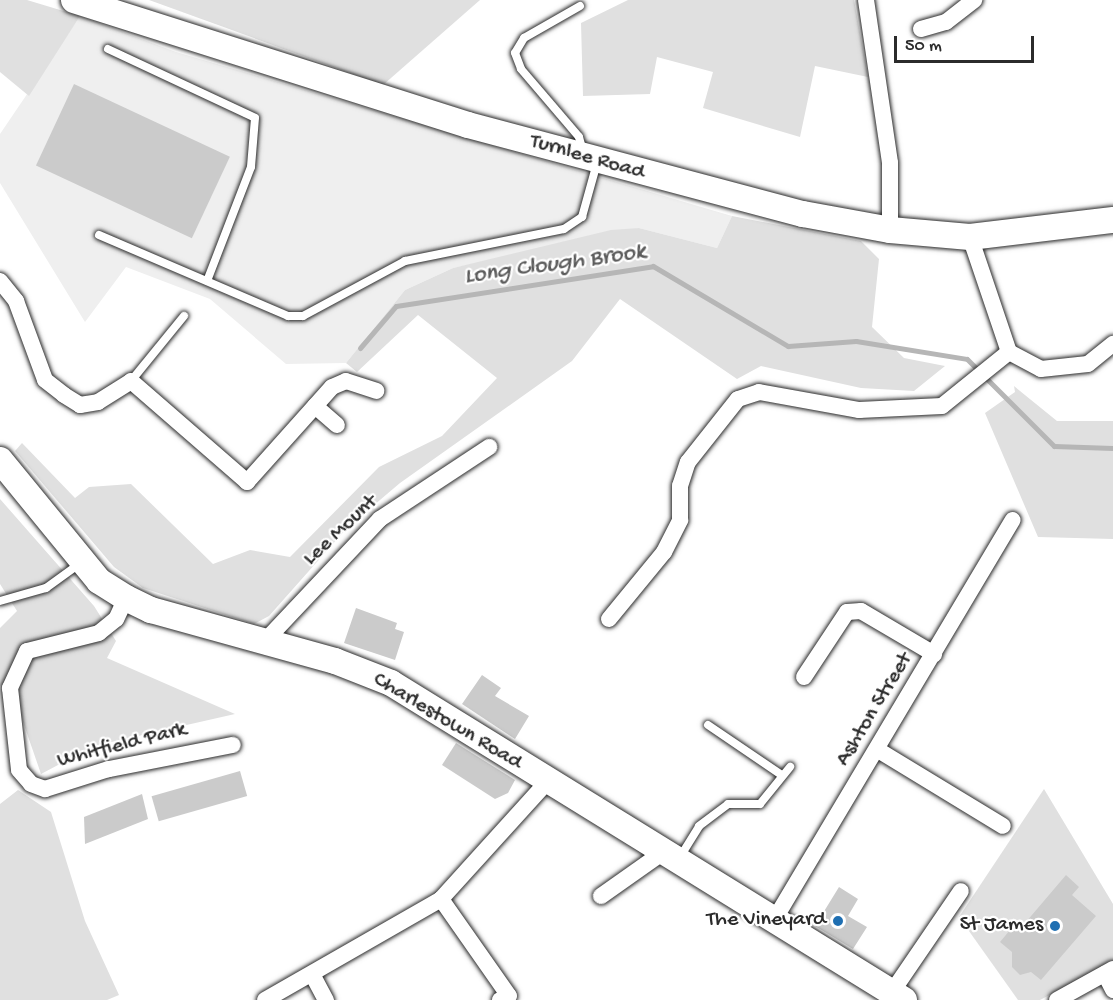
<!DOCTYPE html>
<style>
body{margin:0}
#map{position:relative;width:1113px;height:1000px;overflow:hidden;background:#fff;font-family:"Gochi Hand",sans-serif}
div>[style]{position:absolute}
.built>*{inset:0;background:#efefef}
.green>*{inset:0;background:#e0e0e0}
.stream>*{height:5px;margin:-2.5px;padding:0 2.5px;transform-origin:2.5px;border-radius:2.5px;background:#b6b6b6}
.building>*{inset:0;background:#cbcbcb;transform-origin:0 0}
.roads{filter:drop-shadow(0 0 2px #2b2b2b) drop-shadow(0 0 2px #2b2b2b)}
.lane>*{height:8px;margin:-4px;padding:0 4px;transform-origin:4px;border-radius:4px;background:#fff}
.street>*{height:16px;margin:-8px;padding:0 8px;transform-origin:8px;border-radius:8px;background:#fff}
.primary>*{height:26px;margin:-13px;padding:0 13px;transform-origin:13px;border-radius:13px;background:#fff}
.dots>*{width:16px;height:16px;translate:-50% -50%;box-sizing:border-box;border:3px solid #fff;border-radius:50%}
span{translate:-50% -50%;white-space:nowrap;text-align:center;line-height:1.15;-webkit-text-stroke:4.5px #fff;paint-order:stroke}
.street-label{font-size:22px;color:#2b2b2b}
.poi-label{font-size:22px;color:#2b2b2b}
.right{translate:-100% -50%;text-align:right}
.water-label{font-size:24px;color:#5c5c5c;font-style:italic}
.scale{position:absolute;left:894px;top:36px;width:140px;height:27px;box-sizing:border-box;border:3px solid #2b2b2b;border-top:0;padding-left:8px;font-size:18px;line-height:21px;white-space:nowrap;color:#2b2b2b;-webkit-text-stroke:4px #fff;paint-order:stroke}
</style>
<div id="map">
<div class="built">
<div style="clip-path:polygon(80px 16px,176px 52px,732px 216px,717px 248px,639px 228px,453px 268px,405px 290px,346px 363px,286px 364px,210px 299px,126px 267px,85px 322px,0 183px,0 134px)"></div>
</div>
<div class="green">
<div style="clip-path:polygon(0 0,27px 0,80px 16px,29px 96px,0 72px)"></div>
<div style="clip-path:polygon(149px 0,480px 0,383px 85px)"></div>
<div style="clip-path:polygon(628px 0,854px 0,868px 77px,815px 66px,800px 137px,703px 108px,713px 72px,657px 57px,650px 94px,583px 96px,581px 23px)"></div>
<div style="clip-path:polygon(732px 216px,861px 241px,879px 259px,872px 327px,904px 358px,945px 366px,914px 391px,861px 388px,761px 366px,737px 379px,620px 299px,572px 361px,400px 483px,347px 528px,269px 616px,254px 624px,143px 588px,114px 567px,15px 451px,22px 443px,75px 498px,89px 487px,131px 484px,213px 564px,250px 550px,290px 557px,379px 467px,442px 436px,497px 378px,418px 315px,357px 372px,346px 363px,405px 290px,453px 268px,611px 230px,639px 228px,717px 248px)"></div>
<div style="clip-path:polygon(1014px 386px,1057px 421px,1113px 421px,1113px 539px,1038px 537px,985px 413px,1015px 392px)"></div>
<div style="clip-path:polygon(0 499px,94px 606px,116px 641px,107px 658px,235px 714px,94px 746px,41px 774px,21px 716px,0 685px,0 628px,17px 611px,0 584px)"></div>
<div style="clip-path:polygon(1044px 789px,1113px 904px,1113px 962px,1040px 1000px,1018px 1000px,959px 917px)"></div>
<div style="clip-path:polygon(18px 790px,51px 812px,85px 921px,119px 995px,107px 1000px,0 1000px,0 804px)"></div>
</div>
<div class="stream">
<div style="left:360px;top:348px;width:55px;rotate:-49.4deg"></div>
<div style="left:396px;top:306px;width:260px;rotate:-8.8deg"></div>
<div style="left:653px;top:266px;width:157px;rotate:30.7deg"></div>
<div style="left:788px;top:346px;width:68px;rotate:-4.2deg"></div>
<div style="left:856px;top:341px;width:112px;rotate:9.2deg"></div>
<div style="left:967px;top:359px;width:123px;rotate:45deg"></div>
<div style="left:1054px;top:446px;width:59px;rotate:1.9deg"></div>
</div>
<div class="building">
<div style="left:74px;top:84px;width:172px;height:90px;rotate:25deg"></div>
<div style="clip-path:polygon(356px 608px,397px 623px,395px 629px,404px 632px,395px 660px,344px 643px)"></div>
<div style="clip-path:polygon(482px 675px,501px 688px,495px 696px,529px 716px,515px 739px,462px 704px)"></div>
<div style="clip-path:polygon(456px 743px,515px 780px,508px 793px,495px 799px,442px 765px)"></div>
<div style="left:240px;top:771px;width:26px;height:92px;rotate:74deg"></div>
<div style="clip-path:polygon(142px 794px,148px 819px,85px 844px,84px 817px)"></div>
<div style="clip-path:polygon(1066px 875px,1079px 887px,1072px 895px,1096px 916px,1041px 980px,1031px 972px,1020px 975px,1012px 967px,1012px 952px,1000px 942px,1015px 924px,1020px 929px)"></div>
<div style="clip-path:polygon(839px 887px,858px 899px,848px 916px,867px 927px,853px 949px,815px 926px)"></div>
</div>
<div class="roads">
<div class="lane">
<div style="left:580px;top:6px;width:64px;rotate:150.3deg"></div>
<div style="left:524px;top:38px;width:17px;rotate:121deg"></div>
<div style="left:515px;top:53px;width:17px;rotate:69deg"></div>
<div style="left:521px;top:69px;width:89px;rotate:49.5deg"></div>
<div style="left:579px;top:137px;width:16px;rotate:75deg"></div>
<div style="left:108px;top:49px;width:162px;rotate:25.1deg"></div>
<div style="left:255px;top:118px;width:49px;rotate:94.7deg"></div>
<div style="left:251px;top:167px;width:122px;rotate:111.1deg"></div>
<div style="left:99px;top:235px;width:206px;rotate:23.2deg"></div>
<div style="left:288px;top:316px;width:15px"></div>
<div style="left:303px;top:316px;width:116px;rotate:-28.3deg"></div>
<div style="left:405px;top:261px;width:162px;rotate:-11.4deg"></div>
<div style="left:564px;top:229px;width:22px;rotate:-34deg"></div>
<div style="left:582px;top:217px;width:56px;rotate:-74.5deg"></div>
<div style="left:131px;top:381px;width:84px;rotate:-50.8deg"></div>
<div style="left:0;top:601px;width:48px;rotate:-15.8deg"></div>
<div style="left:46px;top:588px;width:41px;rotate:-36deg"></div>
<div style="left:708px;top:725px;width:87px;rotate:34.2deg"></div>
<div style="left:680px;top:857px;width:36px;rotate:-58deg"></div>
<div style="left:699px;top:826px;width:36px;rotate:-37deg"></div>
<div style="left:728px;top:804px;width:32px"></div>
<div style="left:760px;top:804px;width:48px;rotate:-51deg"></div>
</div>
<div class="street">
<div style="left:866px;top:0;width:165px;rotate:81.6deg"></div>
<div style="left:890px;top:163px;width:67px;rotate:90deg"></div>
<div style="left:921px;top:29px;width:26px;rotate:-16deg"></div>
<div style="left:946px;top:22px;width:36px;rotate:-38deg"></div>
<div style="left:0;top:281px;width:26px;rotate:51deg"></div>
<div style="left:16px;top:301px;width:84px;rotate:69.8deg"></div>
<div style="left:45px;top:380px;width:24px;rotate:38deg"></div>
<div style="left:64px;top:395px;width:19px;rotate:32deg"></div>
<div style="left:80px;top:405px;width:18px;rotate:-9deg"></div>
<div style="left:98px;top:402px;width:39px;rotate:-32deg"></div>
<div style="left:131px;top:381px;width:154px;rotate:41deg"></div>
<div style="left:247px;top:482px;width:127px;rotate:-48.2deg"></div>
<div style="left:332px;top:387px;width:15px;rotate:-23deg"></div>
<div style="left:346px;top:381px;width:32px;rotate:18deg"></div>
<div style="left:1009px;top:352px;width:36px;rotate:28deg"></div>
<div style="left:1041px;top:369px;width:47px;rotate:-6.1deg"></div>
<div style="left:1088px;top:364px;width:32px;rotate:-39deg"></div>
<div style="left:315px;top:406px;width:29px;rotate:41deg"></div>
<div style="left:126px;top:598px;width:23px;rotate:115deg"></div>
<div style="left:116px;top:619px;width:22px;rotate:141deg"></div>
<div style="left:99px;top:633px;width:74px;rotate:166deg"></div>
<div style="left:27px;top:651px;width:41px;rotate:114.7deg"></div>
<div style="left:10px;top:688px;width:82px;rotate:83.7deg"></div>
<div style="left:19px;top:770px;width:18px;rotate:49deg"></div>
<div style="left:31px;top:784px;width:15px;rotate:20deg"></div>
<div style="left:45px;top:789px;width:67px;rotate:-17.4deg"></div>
<div style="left:109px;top:769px;width:126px;rotate:-11deg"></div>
<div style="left:609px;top:619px;width:87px;rotate:-50.6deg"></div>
<div style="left:664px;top:552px;width:36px;rotate:-63deg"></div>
<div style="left:680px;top:520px;width:34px;rotate:-90deg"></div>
<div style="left:680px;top:486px;width:25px;rotate:-72deg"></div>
<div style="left:688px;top:462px;width:80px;rotate:-51.6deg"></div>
<div style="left:738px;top:399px;width:22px;rotate:-18deg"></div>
<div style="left:759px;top:392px;width:102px;rotate:10.2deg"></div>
<div style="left:859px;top:410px;width:83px;rotate:-2.8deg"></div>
<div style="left:942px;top:406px;width:86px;rotate:-38.9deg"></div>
<div style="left:1009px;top:352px;width:121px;rotate:-108.7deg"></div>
<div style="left:265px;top:641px;width:168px;rotate:-46.7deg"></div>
<div style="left:380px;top:519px;width:131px;rotate:-33.4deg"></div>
<div style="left:804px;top:677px;width:78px;rotate:-56.5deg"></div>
<div style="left:847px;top:612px;width:14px;rotate:-4deg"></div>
<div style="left:861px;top:611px;width:85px;rotate:30.5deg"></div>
<div style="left:878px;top:750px;width:146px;rotate:31.3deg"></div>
<div style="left:601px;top:896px;width:75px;rotate:-35.2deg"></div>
<div style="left:441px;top:899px;width:118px;rotate:55deg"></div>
<div style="left:509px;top:996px;width:10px;rotate:156deg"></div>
<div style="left:773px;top:922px;width:468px;rotate:-59.2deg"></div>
<div style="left:312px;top:974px;width:30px;rotate:62deg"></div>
<div style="left:1105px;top:974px;width:18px;rotate:63deg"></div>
<div style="left:892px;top:992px;width:122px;rotate:-55.7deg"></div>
<div style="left:265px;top:1000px;width:203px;rotate:-29.8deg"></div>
<div style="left:441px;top:899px;width:156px;rotate:-47.8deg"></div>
<div style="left:1057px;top:1000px;width:64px;rotate:-29deg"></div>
</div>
<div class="primary">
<div style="left:74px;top:0;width:413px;rotate:17.6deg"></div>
<div style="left:468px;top:125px;width:347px;rotate:14.9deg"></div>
<div style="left:803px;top:214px;width:88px;rotate:10.4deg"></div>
<div style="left:890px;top:230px;width:80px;rotate:5deg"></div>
<div style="left:970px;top:237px;width:144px;rotate:-6.8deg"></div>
<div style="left:0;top:460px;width:156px;rotate:50.7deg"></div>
<div style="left:99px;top:581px;width:32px;rotate:32deg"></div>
<div style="left:126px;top:598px;width:28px;rotate:26deg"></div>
<div style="left:151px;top:610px;width:191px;rotate:15.5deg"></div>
<div style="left:335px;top:661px;width:60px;rotate:21.4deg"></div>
<div style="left:391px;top:683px;width:603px;rotate:31.71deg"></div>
</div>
</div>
<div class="dots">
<div style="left:838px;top:921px;background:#1f6fb2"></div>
<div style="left:1055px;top:926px;background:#1f6fb2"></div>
</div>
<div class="street-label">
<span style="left:587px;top:158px;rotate:16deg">Turnlee Road</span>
<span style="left:341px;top:531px;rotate:-43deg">Lee Mount</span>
<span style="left:875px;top:710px;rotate:-59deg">Ashton Street</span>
<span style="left:447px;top:722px;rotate:31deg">Charlestown Road</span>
<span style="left:122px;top:746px;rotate:-14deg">Whitfield Park</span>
</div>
<div class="poi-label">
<span class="right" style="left:826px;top:921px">The Vineyard</span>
<span class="right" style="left:1043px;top:926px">St James</span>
</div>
<div class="water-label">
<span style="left:555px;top:265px;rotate:-8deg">Long Clough Brook</span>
</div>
<div class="scale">50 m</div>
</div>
